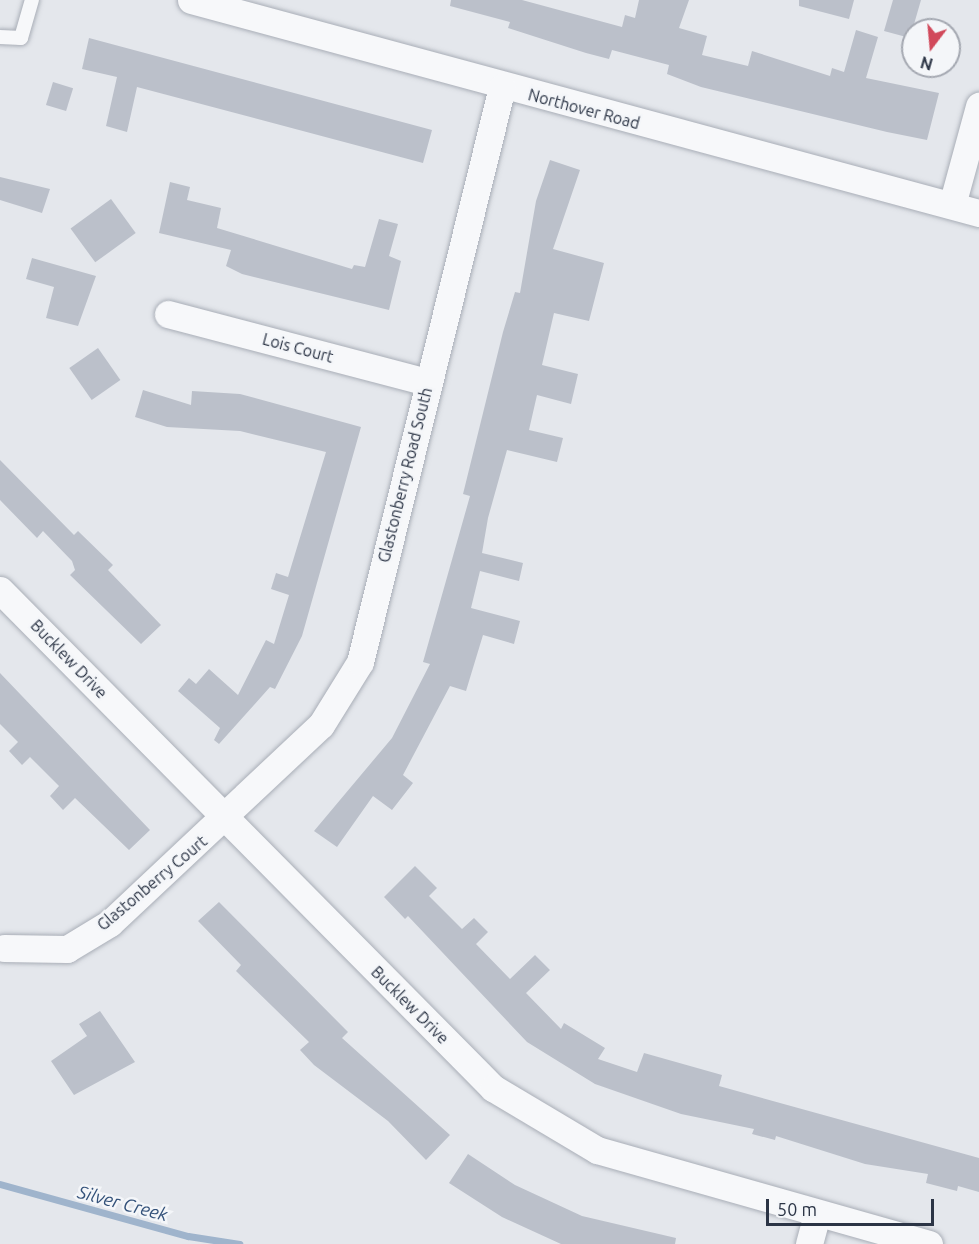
<!DOCTYPE html>
<style>
body{margin:0}
#map{position:relative;width:979px;height:1244px;overflow:hidden;background:#e4e7ec;font-family:Ubuntu,sans-serif}
div>[style]{position:absolute}
.stream>*{height:7px;margin:-3.5px;padding:0 3.5px;transform-origin:3.5px;border-radius:3.5px;background:#9fb4cc}
.building>*{inset:0;background:#bbc0ca;transform-origin:0 0}
.roads{filter:drop-shadow(0 0 2px #a9aeb7) drop-shadow(0 0 2px #a9aeb7)}
.lane>*{height:14px;margin:-7px;padding:0 7px;transform-origin:7px;border-radius:7px;background:#f7f8fa}
.street>*{height:27px;margin:-13.5px;padding:0 13.5px;transform-origin:13.5px;border-radius:13.5px;background:#f7f8fa}
span{translate:-50% -50%;white-space:nowrap;text-align:center;line-height:1.15;-webkit-text-stroke:5px #f4f6f9;paint-order:stroke}
.street-label{font-size:16px;color:#2b3445}
.water-label{font-size:18px;color:#34527a;font-style:italic}
.north{position:absolute;left:901px;top:18px;width:60px;height:60px;box-sizing:border-box;background:#f4f6f9;border:2px solid #a4a8b1;border-radius:50%;rotate:196deg;font-size:16px;font-weight:700;line-height:24px;text-align:center;color:#2b3445}
.north::after{content:'';display:block;margin:auto;width:21px;height:27px;background:#d1495b;clip-path:polygon(50% 0,100% 100%,50% 72%,0 100%)}
.scale{position:absolute;left:766px;top:1199px;width:168px;height:27px;box-sizing:border-box;border:3px solid #2b3445;border-top:0;padding-left:8px;font-size:18px;line-height:21px;white-space:nowrap;color:#2b3445;-webkit-text-stroke:4px #f4f6f9;paint-order:stroke}
</style>
<div id="map">
<div class="stream">
<div style="left:0;top:1184px;width:195px;rotate:15.5deg"></div>
<div style="left:188px;top:1236px;width:52px;rotate:8.9deg"></div>
</div>
<div class="building">
<div style="clip-path:polygon(451px 0,522px 0,622px 27px,625px 15px,635px 18px,639px 0,689px 0,679px 28px,707px 36px,702px 55px,748px 66px,752px 51px,830px 76px,832px 68px,844px 72px,856px 30px,878px 37px,866px 78px,939px 93px,927px 140px,887px 132px,701px 87px,667px 74px,669px 65px,612px 50px,609px 59px,586px 53px,508px 28px,510px 22px,450px 6px)"></div>
<div style="clip-path:polygon(799px 0,854px 0,849px 19px,799px 6px)"></div>
<div style="clip-path:polygon(893px 0,921px 0,910px 38px,884px 31px)"></div>
<div style="clip-path:polygon(89px 38px,432px 130px,423px 163px,137px 87px,127px 132px,106px 126px,117px 77px,82px 69px)"></div>
<div style="left:53px;top:82px;width:21px;height:24px;rotate:17deg"></div>
<div style="clip-path:polygon(550px 160px,580px 170px,553px 249px,604px 263px,589px 321px,554px 313px,542px 365px,578px 374px,571px 404px,537px 395px,529px 430px,563px 438px,557px 462px,507px 450px,488px 518px,482px 553px,523px 563px,519px 581px,480px 571px,471px 608px,520px 621px,514px 644px,483px 635px,466px 691px,450px 686px,403px 775px,413px 783px,392px 810px,373px 796px,337px 847px,314px 831px,392px 738px,430px 664px,423px 662px,470px 496px,463px 494px,503px 332px,515px 292px,520px 293px,536px 201px)"></div>
<div style="clip-path:polygon(0 177px,50px 189px,42px 213px,0 200px)"></div>
<div style="clip-path:polygon(170px 182px,190px 187px,187px 200px,221px 208px,217px 228px,352px 269px,354px 265px,365px 267px,379px 219px,398px 224px,389px 256px,401px 261px,389px 310px,242px 274px,226px 266px,231px 250px,159px 233px)"></div>
<div style="left:111px;top:199px;width:42px;height:50px;rotate:54deg"></div>
<div style="clip-path:polygon(32px 258px,96px 276px,78px 326px,46px 318px,54px 287px,26px 279px)"></div>
<div style="left:98px;top:348px;width:39px;height:35px;rotate:55deg"></div>
<div style="clip-path:polygon(143px 390px,191px 405px,192px 391px,240px 394px,361px 427px,302px 636px,275px 689px,270px 687px,219px 744px,214px 740px,220px 728px,178px 691px,189px 678px,196px 684px,209px 669px,238px 695px,266px 640px,274px 644px,289px 595px,271px 589px,276px 573px,288px 577px,326px 452px,240px 431px,167px 427px,135px 417px)"></div>
<div style="clip-path:polygon(0 460px,74px 535px,78px 531px,113px 565px,108px 570px,161px 625px,141px 644px,70px 575px,75px 570px,72px 561px,43px 531px,37px 538px,0 500px)"></div>
<div style="clip-path:polygon(0 673px,150px 830px,129px 850px,75px 798px,63px 810px,50px 796px,59px 786px,30px 757px,22px 765px,9px 751px,18px 742px,0 724px)"></div>
<div style="clip-path:polygon(415px 866px,437px 888px,429px 896px,462px 929px,474px 918px,488px 932px,476px 944px,510px 979px,535px 955px,550px 970px,526px 993px,561px 1029px,564px 1023px,605px 1048px,598px 1059px,637px 1072px,644px 1053px,722px 1075px,719px 1086px,979px 1158px,979px 1192px,958px 1186px,957px 1191px,926px 1183px,928px 1174px,865px 1164px,776px 1136px,775px 1140px,752px 1134px,754px 1129px,681px 1114px,595px 1084px,527px 1042px,408px 916px,405px 919px,384px 897px)"></div>
<div style="clip-path:polygon(219px 902px,348px 1032px,342px 1038px,450px 1135px,426px 1160px,388px 1121px,314px 1065px,300px 1050px,309px 1042px,236px 971px,241px 965px,198px 921px)"></div>
<div style="clip-path:polygon(100px 1011px,135px 1062px,74px 1095px,51px 1061px,87px 1036px,79px 1024px)"></div>
<div style="clip-path:polygon(468px 1154px,515px 1185px,582px 1216px,676px 1238px,675px 1244px,561px 1244px,502px 1217px,449px 1183px)"></div>
</div>
<div class="roads">
<div class="lane">
<div style="left:0;top:37px;width:21px;rotate:3deg"></div>
<div style="left:21px;top:38px;width:40px;rotate:-74deg"></div>
</div>
<div class="street">
<div style="left:191px;top:0;width:816px;rotate:15.13deg"></div>
<div style="left:952px;top:205px;width:103px;rotate:-74.7deg"></div>
<div style="left:168px;top:314px;width:269px;rotate:14.7deg"></div>
<div style="left:0;top:590px;width:701px;rotate:45.29deg"></div>
<div style="left:493px;top:1088px;width:121px;rotate:30.8deg"></div>
<div style="left:597px;top:1150px;width:345px;rotate:15.8deg"></div>
<div style="left:4px;top:948px;width:63px;rotate:0.9deg"></div>
<div style="left:67px;top:949px;width:50px;rotate:-31.2deg"></div>
<div style="left:110px;top:923px;width:289px;rotate:-43.2deg"></div>
<div style="left:321px;top:725px;width:74px;rotate:-58.2deg"></div>
<div style="left:360px;top:662px;width:592px;rotate:-76.13deg"></div>
<div style="left:809px;top:1244px;width:31px;rotate:-75deg"></div>
</div>
</div>
<div class="street-label">
<span style="left:584px;top:109px;rotate:15deg">Northover Road</span>
<span style="left:298px;top:348px;rotate:15deg">Lois Court</span>
<span style="left:405px;top:475px;rotate:-76deg">Glastonberry Road South</span>
<span style="left:69px;top:659px;rotate:46deg">Bucklew Drive</span>
<span style="left:152px;top:883px;rotate:-40deg">Glastonberry Court</span>
<span style="left:410px;top:1005px;rotate:45deg">Bucklew Drive</span>
</div>
<div class="water-label">
<span style="left:123px;top:1203px;rotate:15deg">Silver Creek</span>
</div>
<div class="north">N</div>
<div class="scale">50 m</div>
</div>
